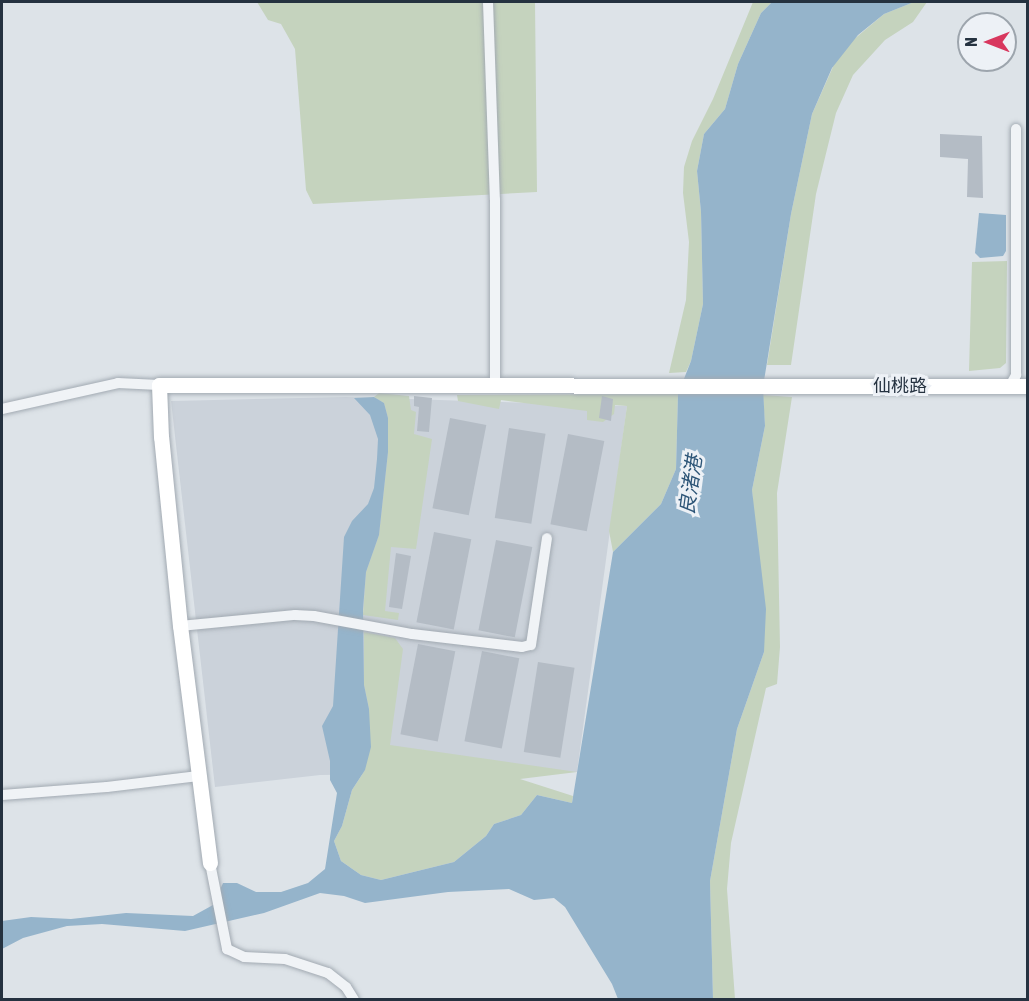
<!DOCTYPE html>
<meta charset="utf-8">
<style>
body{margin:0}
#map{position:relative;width:1029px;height:1001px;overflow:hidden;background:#dde3e8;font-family:"Asap Condensed","Noto Sans SC",sans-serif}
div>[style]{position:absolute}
.built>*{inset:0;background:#cbd2da}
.green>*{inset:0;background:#c5d3be}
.water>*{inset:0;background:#95b4cb}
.building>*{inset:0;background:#b4bcc5;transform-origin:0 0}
.roads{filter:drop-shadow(0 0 2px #a2aab2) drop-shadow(0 0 2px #a2aab2)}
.street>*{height:10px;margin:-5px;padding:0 5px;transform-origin:5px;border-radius:5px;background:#f0f3f6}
.secondary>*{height:15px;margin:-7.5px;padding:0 7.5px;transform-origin:7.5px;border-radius:7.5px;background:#fff}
span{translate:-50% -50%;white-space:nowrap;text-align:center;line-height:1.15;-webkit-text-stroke:6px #edf1f6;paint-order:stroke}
.street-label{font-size:18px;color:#253240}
.water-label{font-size:20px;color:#2d5577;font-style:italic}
.frame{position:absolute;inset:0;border:3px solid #253240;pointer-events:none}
.north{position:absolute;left:957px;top:12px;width:60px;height:60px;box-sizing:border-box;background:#edf1f6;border:2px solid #9da5ad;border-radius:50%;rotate:270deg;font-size:16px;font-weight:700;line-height:24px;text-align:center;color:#253240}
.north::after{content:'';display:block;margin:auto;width:21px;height:27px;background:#d8375e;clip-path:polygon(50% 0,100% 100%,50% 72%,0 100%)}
</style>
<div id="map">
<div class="built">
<div style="clip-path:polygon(346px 397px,627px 406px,577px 772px,320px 775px,215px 787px,171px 401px)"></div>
</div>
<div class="green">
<div style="clip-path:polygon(257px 2px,535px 2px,537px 192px,313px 204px,306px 190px,295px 49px,281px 24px,268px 20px)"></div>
<div style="clip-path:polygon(753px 2px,772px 2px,761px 13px,738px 64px,725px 109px,704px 134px,697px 171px,701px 212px,703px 304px,691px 361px,686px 372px,669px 373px,686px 300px,689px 242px,683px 193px,684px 167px,692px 141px,713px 99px)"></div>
<div style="clip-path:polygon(914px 2px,927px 2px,913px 22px,885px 40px,853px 75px,836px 113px,816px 194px,791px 365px,767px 365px,791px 214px,812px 114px,840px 51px,884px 14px)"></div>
<div style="clip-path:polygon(1007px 261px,1006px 363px,1000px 368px,969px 371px,972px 262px)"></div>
<div style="clip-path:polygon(379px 393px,409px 396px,411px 410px,416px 412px,414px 434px,432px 439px,416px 549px,391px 547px,385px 611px,399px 613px,398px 620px,363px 615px,366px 572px,379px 535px,388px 452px,388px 418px,384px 403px,374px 397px)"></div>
<div style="clip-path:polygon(678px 394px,676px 469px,661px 504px,613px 552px,609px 531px,627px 406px,615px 405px,614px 414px,603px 422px,587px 420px,587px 411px,501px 400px,499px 409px,458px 401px,457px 395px)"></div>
<div style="clip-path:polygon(763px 395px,792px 397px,777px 493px,780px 647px,777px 684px,766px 688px,731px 843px,727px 889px,735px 999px,713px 1000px,710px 881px,737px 729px,764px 652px,752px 490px,765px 426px)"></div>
<div style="clip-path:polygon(364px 632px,395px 638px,403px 649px,390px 745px,577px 772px,520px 779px,573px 796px,572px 803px,537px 795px,521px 815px,494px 824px,486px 836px,454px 862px,381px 880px,361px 875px,341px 861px,334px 841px,342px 826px,352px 790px,365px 770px,369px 709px,364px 685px)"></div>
</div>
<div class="water">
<div style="clip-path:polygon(772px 2px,914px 2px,884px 14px,858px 35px,832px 68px,812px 114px,791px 214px,763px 387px,765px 426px,752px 490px,766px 609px,764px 652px,737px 729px,710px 881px,713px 999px,618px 999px,612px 984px,565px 907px,554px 898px,534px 900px,509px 889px,448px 892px,365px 903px,344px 896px,320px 893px,264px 913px,185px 931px,102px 924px,67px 926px,23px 938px,2px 949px,2px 921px,31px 917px,71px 919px,126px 913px,193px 916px,213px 905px,223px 883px,237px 883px,256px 892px,281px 892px,308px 883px,325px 869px,337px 793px,330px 780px,330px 761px,322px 726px,333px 706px,344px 537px,352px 521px,368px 504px,374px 488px,377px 459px,378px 439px,370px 415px,354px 398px,374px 397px,384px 403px,388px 418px,388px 452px,379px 535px,366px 572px,363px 609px,364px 685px,369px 709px,371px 747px,365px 770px,352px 790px,342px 826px,334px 841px,341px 861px,361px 875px,381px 880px,454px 862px,486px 836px,494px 824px,521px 815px,537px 795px,572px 803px,613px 552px,661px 504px,676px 469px,678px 394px,691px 361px,703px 304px,701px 212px,697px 171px,704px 134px,725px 109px,738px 64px,761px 13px)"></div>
<div style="clip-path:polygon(979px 213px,1006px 215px,1006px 251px,1003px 256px,980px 258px,975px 253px)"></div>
</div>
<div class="building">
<div style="clip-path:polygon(940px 134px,982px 136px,983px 198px,967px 197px,968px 159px,940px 157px)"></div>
<div style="clip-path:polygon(414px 396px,432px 398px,429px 432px,417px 431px,419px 407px,414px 406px)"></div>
<div style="clip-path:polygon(602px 396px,613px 399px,611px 421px,599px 418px)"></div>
<div style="left:450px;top:418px;width:37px;height:92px;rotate:11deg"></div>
<div style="left:509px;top:428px;width:37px;height:91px;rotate:9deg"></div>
<div style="left:568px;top:434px;width:37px;height:92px;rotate:11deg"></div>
<div style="left:434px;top:532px;width:38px;height:92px;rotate:11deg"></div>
<div style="left:496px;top:540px;width:37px;height:92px;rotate:11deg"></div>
<div style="clip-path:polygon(396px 553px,411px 556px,402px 609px,389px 607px)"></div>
<div style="left:418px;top:644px;width:38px;height:92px;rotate:11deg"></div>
<div style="left:482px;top:651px;width:38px;height:92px;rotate:11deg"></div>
<div style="left:538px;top:662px;width:37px;height:91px;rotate:9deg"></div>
</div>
<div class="roads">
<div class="street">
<div style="left:488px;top:2px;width:198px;rotate:88deg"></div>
<div style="left:495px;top:200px;width:186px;rotate:90deg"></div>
<div style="left:1010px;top:386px;width:13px;rotate:-61deg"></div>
<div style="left:1016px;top:375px;width:246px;rotate:-90deg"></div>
<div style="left:2px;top:409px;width:119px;rotate:-12.6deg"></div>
<div style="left:118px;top:383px;width:41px;rotate:2.8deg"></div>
<div style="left:180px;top:626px;width:116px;rotate:-5.5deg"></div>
<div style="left:295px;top:615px;width:19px;rotate:3deg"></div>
<div style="left:314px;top:616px;width:100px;rotate:10.4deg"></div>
<div style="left:412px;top:634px;width:111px;rotate:6.7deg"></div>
<div style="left:522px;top:647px;width:9px;rotate:-13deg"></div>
<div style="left:531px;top:645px;width:108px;rotate:-81.5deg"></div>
<div style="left:2px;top:795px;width:105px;rotate:-4.4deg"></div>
<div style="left:107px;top:787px;width:92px;rotate:-6.9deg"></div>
<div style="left:210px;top:863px;width:88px;rotate:78.8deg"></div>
<div style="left:227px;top:949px;width:19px;rotate:25deg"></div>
<div style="left:244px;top:957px;width:41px;rotate:2.8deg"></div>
<div style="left:285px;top:959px;width:45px;rotate:18deg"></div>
<div style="left:328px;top:973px;width:23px;rotate:38deg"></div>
<div style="left:346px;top:987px;width:15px;rotate:58deg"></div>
</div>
<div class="secondary">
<div style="left:210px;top:863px;width:239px;rotate:-97.2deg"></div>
<div style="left:180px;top:626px;width:190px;rotate:-95.7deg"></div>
<div style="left:161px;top:437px;width:52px;rotate:-92.2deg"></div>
<div style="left:159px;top:385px;width:869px;rotate:0.07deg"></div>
</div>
</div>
<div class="street-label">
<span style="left:900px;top:386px">仙桃路</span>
</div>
<div class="water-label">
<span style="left:690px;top:485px;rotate:-82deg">良渚港</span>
</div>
<div class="frame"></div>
<div class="north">N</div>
</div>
